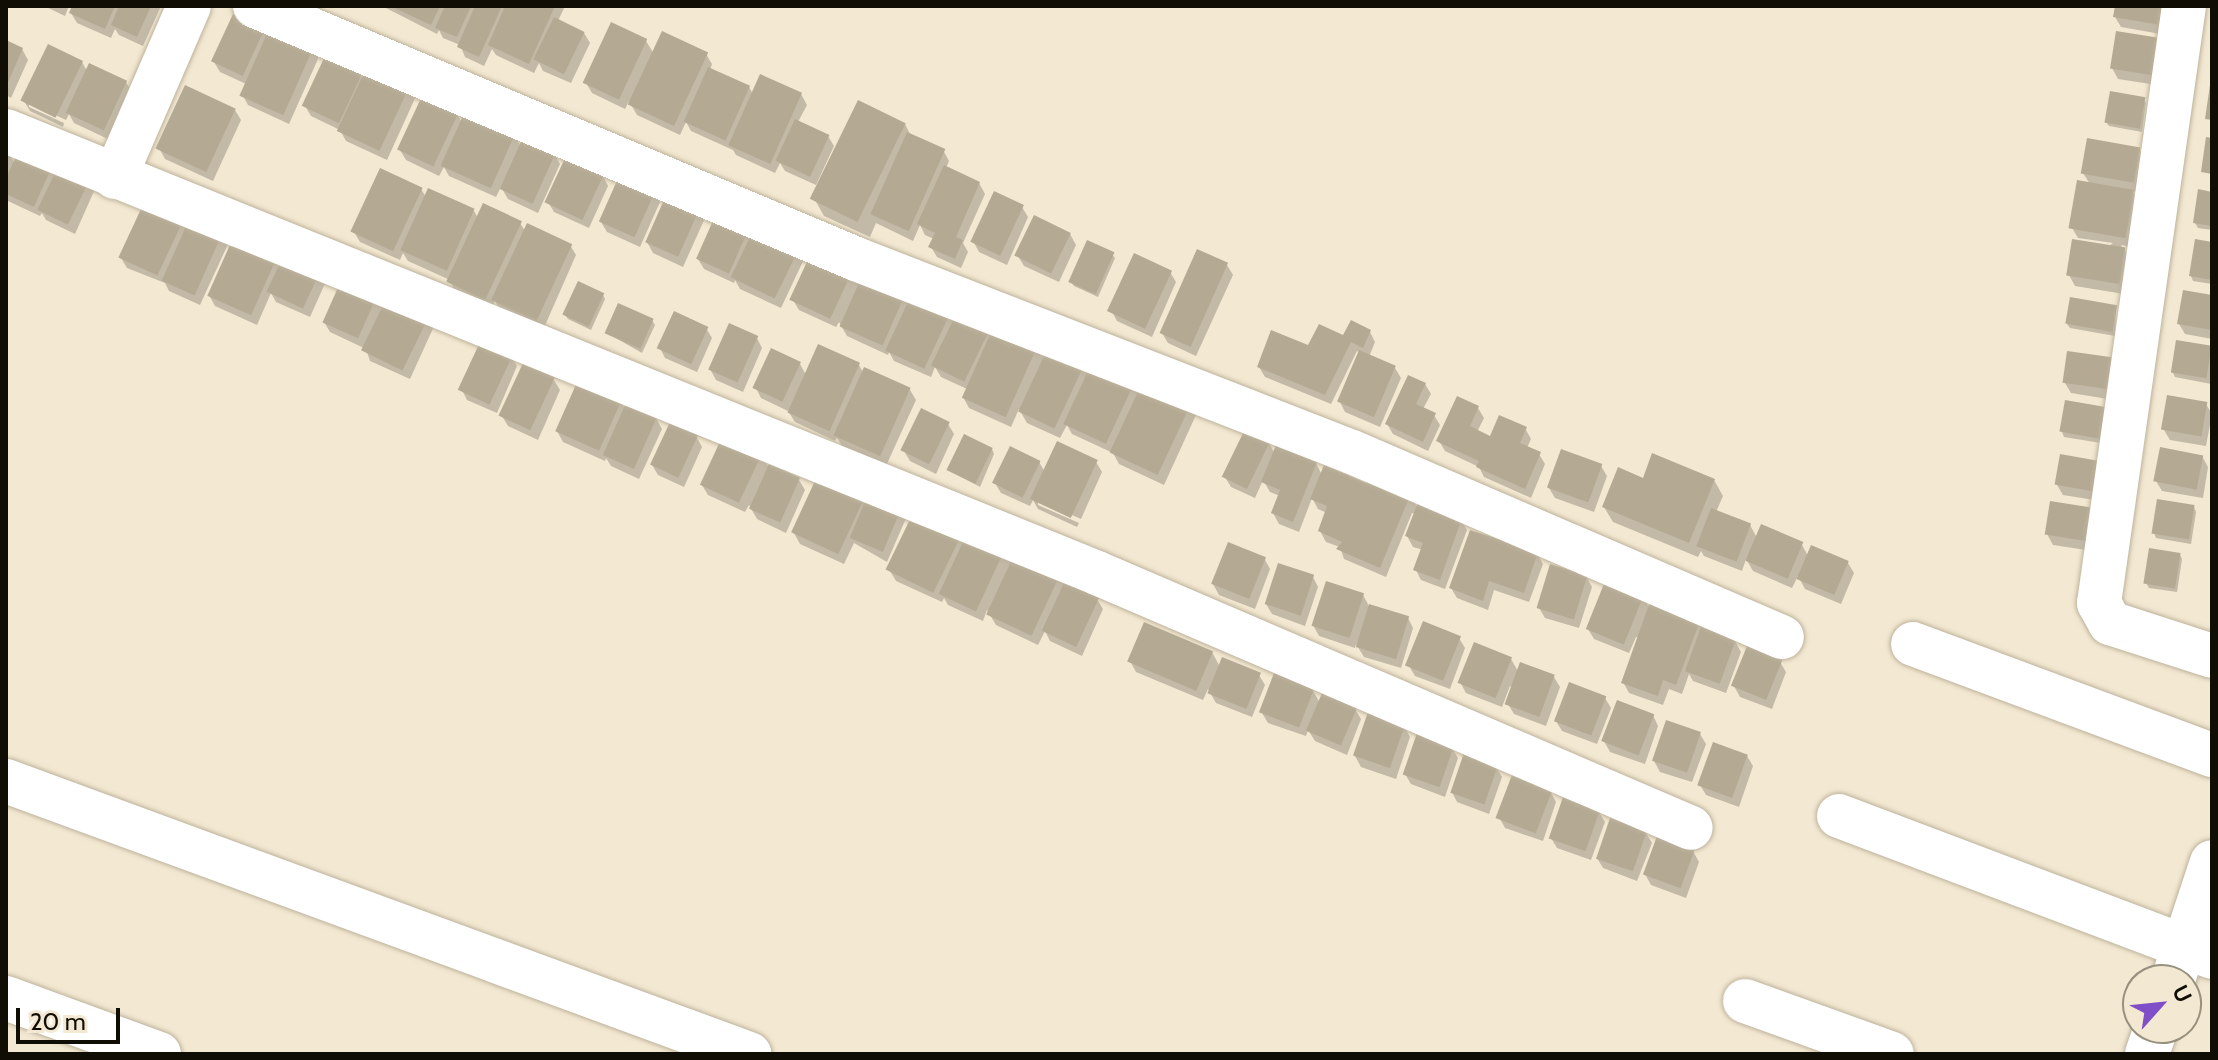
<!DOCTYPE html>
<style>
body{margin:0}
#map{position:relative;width:2218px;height:1060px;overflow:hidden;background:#f3e8d1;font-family:Cabin,sans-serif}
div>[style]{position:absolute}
.shadow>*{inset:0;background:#0003}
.building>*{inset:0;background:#b4aa94;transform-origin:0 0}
.roads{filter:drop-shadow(0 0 2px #bdb29c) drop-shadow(0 0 2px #bdb29c)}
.minor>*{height:44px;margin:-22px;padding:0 22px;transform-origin:22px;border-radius:22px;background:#fff}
span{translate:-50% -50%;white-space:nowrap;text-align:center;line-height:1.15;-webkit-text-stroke:7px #f3e8d1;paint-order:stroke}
.frame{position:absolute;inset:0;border:8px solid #100d05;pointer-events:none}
.north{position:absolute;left:2122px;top:964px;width:80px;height:80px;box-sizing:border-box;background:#f3e8d1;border:2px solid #98907f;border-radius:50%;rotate:63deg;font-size:22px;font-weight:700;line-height:32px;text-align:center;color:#100d05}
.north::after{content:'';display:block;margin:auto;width:28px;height:36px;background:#804ec6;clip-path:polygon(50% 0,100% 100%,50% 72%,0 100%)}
.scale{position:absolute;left:16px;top:1008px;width:104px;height:36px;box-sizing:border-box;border:4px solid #100d05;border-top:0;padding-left:10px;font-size:24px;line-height:28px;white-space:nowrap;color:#100d05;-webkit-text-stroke:6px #f3e8d1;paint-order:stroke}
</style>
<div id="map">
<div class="shadow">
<div style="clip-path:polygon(44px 6px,69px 6px,65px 16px)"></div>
<div style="clip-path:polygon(74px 6px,161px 6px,143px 46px,119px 35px,115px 29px,111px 38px,77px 23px,71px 13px)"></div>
<div style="clip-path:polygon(382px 6px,565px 6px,558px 21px,584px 33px,590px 43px,571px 83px,543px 71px,539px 63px,534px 73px,496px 55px,492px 49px,484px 66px,465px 57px,460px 45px,443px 38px,439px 30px,437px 34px)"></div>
<div style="clip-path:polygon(2117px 6px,2170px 6px,2166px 35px,2121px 27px,2115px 17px)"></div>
<div style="clip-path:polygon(264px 30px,268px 37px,322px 50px,289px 124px,248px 105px,242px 94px,246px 84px,220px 72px,214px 62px)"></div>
<div style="clip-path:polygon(2157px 40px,2157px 85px,2118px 79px,2112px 68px)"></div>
<div style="clip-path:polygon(646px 41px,654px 54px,706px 54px,712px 64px,710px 70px,749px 87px,753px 94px,801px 94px,807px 105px,798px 122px,828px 136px,834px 146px,816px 185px,785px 171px,780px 163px,775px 173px,736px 155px,733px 150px,691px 131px,686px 122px,680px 135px,637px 115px,629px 101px,625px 109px,592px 93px,586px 83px)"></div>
<div style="clip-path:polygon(6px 42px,22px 49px,28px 60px,11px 98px,6px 95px)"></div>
<div style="clip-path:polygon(82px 62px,87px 71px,126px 82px,132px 92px,110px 140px,74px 123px,69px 114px,66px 120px,29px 103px,29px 107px,64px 123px,63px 127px,30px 111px,24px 101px)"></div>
<div style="clip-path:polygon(360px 74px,363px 80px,417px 94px,387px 160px,346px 141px,340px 130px,311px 116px,305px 106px)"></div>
<div style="clip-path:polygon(2143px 99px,2146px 103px,2142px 132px,2109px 126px,2106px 122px)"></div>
<div style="clip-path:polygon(235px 110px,241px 120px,213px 181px,165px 159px,159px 148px)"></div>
<div style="clip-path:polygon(457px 114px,462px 123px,514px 135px,521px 147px,554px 153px,560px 164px,538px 213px,508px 199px,501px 187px,496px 197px,449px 176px,444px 167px,439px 176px,406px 160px,400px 150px)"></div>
<div style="clip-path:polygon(905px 124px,911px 136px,943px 150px,949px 161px,946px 168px,979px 183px,985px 194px,963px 243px,968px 252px,961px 268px,937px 257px,931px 247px,934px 239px,925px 235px,920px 225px,913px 241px,876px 223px,870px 237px,824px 216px,815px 200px)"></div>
<div style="clip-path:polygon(22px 147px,95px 189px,75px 234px,46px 220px,42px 213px,40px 216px,8px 201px,6px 151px,15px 163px)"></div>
<div style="clip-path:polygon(2139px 149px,2145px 159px,2140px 192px,2132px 191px,2139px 202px,2132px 247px,2121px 245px,2130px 259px,2124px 294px,2075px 286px,2069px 275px,2113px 243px,2078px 238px,2072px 228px,2090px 184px,2083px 173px)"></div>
<div style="clip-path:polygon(603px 176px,608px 186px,589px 228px,554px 212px,548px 202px)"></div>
<div style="clip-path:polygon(421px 189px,426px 197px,474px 211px,478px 218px,520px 223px,525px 231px,570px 245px,576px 255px,543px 330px,500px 310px,495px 301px,491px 309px,455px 292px,450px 280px,408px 261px,403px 253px,400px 260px,360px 242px,354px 232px)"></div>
<div style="clip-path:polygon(654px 192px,660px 202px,640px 247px,607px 232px,601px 222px)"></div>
<div style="clip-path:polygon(669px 194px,705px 218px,683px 267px,653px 253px,647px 242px)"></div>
<div style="clip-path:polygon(2212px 194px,2212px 230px,2198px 228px,2195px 223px)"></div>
<div style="clip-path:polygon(149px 197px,229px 242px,200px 305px,169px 291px,165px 283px,127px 268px,121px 258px)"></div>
<div style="clip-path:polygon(1022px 207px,1028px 217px,1007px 265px,979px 252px,973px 241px)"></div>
<div style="clip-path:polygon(717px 217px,805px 257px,781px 308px,740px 289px,735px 280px,734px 283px,704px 269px,698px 259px)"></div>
<div style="clip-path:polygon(238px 231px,327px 279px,310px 317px,276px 302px,271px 293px,257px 325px,215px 306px,209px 295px)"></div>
<div style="clip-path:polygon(1070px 234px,1076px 245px,1059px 282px,1024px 266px,1018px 256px)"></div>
<div style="clip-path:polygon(2212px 244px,2212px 284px,2193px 281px,2191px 276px)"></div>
<div style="clip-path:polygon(814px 252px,1190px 405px,1196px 415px,1164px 485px,1119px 464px,1113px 453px,1072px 434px,1067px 425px,1060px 438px,1027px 423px,1019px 409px,1011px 427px,969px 408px,963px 397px,967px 389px,941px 377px,935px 367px,931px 377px,894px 361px,889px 352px,888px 355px,847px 336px,839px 322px,836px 327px,799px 310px,793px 300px)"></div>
<div style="clip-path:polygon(1112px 254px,1115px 258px,1098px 297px,1074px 286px,1071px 282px)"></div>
<div style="clip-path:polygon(1227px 265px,1233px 275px,1196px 356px,1168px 343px,1162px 333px)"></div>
<div style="clip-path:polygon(1170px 272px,1176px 282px,1152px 337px,1117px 321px,1111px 310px)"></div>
<div style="clip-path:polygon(345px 276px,436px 322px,410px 379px,370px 361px,366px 349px,330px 332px,324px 322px)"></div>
<div style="clip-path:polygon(603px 295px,605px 299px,591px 330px,568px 319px,565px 315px)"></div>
<div style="clip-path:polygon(2212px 297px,2212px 339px,2185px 334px,2179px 324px)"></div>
<div style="clip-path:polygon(2116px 307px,2115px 336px,2070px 328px,2067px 324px)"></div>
<div style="clip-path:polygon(652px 320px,655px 325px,642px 353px,607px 333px)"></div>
<div style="clip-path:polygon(706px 328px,712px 338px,697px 372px,665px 358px,660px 348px)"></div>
<div style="clip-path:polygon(1370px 332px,1375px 342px,1369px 357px,1395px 368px,1401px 378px,1380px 427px,1345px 412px,1340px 402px,1360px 352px,1357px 351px,1331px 404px,1265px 377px,1259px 367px)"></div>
<div style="clip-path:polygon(757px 338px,762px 348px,743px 392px,716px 380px,710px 369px)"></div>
<div style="clip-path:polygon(2177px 342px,2212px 348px,2211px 384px,2175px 377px,2173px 373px)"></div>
<div style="clip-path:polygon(511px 356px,517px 366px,497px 413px,467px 400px,462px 390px)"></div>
<div style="clip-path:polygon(2113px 360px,2114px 400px,2071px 393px,2065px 383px)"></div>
<div style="clip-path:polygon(800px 364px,806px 375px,859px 365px,864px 374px,910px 390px,916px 400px,886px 466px,842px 446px,837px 438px,835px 441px,795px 422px,788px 411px,761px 398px,756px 388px)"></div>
<div style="clip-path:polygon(554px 380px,560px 390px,538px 440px,508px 426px,502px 416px)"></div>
<div style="clip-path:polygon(1425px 384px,1431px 394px,1423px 409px,1434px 415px,1440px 425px,1428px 451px,1393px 434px,1387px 424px)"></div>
<div style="clip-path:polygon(621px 402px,625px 409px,656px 418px,662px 429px,639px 479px,611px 466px,606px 458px,605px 461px,563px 442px,557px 431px)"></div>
<div style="clip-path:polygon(2206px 404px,2212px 414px,2206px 446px,2170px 440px,2164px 430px)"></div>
<div style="clip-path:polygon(1478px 408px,1484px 418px,1477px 432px,1491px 438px,1525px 428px,1531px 439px,1527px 448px,1539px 454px,1545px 464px,1531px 498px,1484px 477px,1479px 467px,1445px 451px,1439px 441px)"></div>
<div style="clip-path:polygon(2103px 409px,2106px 413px,2101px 443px,2064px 437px,2062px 432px)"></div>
<div style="clip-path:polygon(948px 424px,954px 434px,936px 474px,910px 461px,904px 451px)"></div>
<div style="clip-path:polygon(696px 436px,702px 447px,684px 487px,658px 475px,652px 465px)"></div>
<div style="clip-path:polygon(1269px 443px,1275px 454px,1316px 463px,1322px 475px,1410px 495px,1418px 509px,1461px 520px,1467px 530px,1445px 589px,1421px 580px,1416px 570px,1423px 550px,1413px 547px,1407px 536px,1416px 514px,1412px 513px,1386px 577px,1344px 559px,1340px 547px,1326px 542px,1320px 531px,1327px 513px,1318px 509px,1312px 498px,1299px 532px,1279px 524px,1273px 513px,1280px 496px,1270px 492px,1263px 480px,1255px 498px,1231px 487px,1225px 477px)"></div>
<div style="clip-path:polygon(992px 449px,994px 454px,980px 487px,949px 470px)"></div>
<div style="clip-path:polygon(761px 453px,767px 465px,799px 480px,805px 490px,786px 533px,757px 519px,749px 505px,745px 512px,708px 495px,702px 485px)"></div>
<div style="clip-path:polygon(2061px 456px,2107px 502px,2063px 495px,2057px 485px)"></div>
<div style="clip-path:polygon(2202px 456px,2208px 467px,2203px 498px,2162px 491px,2156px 481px)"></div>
<div style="clip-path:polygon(1039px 462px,1045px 472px,1096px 462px,1102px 472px,1081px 519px,1038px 500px,1038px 505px,1079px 523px,1077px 527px,1038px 509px,1033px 500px,1030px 506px,1001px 493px,995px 483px)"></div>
<div style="clip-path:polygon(1601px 466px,1607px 476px,1594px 512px,1555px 498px,1549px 488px)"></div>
<div style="clip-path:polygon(1644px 480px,1714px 480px,1723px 496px,1716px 512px,1750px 525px,1757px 538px,1801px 543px,1808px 556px,1848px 563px,1854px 573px,1841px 604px,1805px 589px,1798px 576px,1792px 588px,1753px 571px,1746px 559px,1742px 571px,1704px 556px,1701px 551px,1698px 557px,1613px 522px,1604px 507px)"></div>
<div style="clip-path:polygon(867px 489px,907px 516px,887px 562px,854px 543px,844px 564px,800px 544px,794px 533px)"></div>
<div style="clip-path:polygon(919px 506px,1097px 599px,1103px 609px,1082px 656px,1050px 641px,1045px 631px,1038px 645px,996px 625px,987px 610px,983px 621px,948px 605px,944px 598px,942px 602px,896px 581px,890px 571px)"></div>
<div style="clip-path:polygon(2194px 507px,2196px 512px,2191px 544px,2156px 538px,2154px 533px)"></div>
<div style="clip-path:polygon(2092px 510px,2093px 551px,2053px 545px,2047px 534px)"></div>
<div style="clip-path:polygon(1537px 553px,1543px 564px,1529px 602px,1494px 590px,1488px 610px,1457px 598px,1451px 588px)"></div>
<div style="clip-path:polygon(2180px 555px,2182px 559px,2177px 592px,2149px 588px,2146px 583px)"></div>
<div style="clip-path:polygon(1264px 558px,1270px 569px,1255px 609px,1219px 595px,1213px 584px)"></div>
<div style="clip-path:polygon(1586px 576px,1592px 587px,1579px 628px,1545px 618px,1539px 608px)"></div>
<div style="clip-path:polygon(1313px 577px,1318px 587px,1305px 626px,1272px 614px,1266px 604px)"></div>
<div style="clip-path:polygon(1363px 595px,1369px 606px,1408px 618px,1413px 628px,1401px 668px,1364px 657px,1356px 644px,1355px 648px,1319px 636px,1313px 625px)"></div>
<div style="clip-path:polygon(1642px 596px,1650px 609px,1699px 620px,1706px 631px,1735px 641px,1741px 652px,1726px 693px,1693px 681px,1689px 674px,1682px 694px,1669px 689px,1663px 705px,1629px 693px,1623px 682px,1639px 638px,1636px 637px,1629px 653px,1594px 639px,1588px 629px)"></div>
<div style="clip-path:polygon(1459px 638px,1465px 648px,1450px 689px,1415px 676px,1409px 666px)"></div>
<div style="clip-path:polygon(1212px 652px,1220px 667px,1259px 675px,1265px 685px,1252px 717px,1216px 703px,1208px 689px,1203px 700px,1136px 672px,1130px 661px)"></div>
<div style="clip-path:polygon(1511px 659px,1519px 673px,1554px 677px,1560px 687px,1546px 726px,1514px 714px,1508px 704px,1513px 688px,1510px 686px,1502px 707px,1466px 693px,1460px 682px)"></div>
<div style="clip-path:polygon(1780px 662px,1786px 672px,1772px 709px,1740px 697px,1734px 686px)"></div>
<div style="clip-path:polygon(1312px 689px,1320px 703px,1355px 709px,1361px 719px,1347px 755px,1315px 741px,1308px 730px,1306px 736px,1268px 723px,1262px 713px)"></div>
<div style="clip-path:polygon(1605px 698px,1611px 708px,1597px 744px,1562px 731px,1556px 721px)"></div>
<div style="clip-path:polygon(1653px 715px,1658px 726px,1645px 764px,1610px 752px,1604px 741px)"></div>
<div style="clip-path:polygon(1404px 726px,1410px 737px,1396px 779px,1361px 767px,1355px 756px)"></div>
<div style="clip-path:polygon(1700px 734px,1706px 744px,1692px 782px,1660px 772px,1654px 761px)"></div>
<div style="clip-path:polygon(1452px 748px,1458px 758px,1445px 797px,1411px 784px,1405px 774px)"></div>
<div style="clip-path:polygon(1747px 756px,1753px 766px,1739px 807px,1706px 795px,1700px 785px)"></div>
<div style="clip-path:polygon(1496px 767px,1502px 777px,1489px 814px,1457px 802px,1452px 792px)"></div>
<div style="clip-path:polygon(1550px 791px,1556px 802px,1543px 841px,1505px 828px,1499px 817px)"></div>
<div style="clip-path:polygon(1599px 812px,1605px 822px,1591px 860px,1557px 848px,1551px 838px)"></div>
<div style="clip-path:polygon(1646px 833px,1652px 843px,1637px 881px,1603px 868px,1597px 858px)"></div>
<div style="clip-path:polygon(1693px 851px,1699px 862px,1686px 898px,1651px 885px,1645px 874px)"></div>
</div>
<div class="building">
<div style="clip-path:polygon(72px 6px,115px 6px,105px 29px,69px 13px)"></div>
<div style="clip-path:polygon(119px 6px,151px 6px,137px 37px,111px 25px)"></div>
<div style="clip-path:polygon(390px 6px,440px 6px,431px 25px)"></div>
<div style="clip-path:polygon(445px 6px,471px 6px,457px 37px,435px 28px)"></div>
<div style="clip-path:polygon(475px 6px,502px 6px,479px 57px,457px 47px)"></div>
<div style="clip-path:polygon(505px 6px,555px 6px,529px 64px,488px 45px)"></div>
<div style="clip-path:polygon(2115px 6px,2164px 6px,2161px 25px,2113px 17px)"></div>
<div style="left:233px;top:14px;width:35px;height:52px;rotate:25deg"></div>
<div style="left:554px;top:17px;width:34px;height:47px;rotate:26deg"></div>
<div style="left:274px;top:18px;width:48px;height:85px;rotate:24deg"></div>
<div style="left:611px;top:22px;width:40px;height:67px;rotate:25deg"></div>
<div style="left:662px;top:31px;width:51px;height:81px;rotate:25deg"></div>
<div style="left:2116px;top:31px;width:43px;height:38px;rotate:9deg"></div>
<div style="clip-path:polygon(6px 40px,23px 48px,6px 87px)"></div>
<div style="left:48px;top:44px;width:39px;height:63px;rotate:26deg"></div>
<div style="left:325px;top:56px;width:41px;height:55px;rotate:25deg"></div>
<div style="left:369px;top:62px;width:47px;height:76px;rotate:25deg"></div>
<div style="left:89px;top:63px;width:42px;height:55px;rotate:25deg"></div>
<div style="left:708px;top:67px;width:46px;height:60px;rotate:24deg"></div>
<div style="left:760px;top:74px;width:46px;height:78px;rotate:24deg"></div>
<div style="left:185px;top:85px;width:56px;height:70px;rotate:25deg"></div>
<div style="clip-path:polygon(2210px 85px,2212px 85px,2212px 120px,2205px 119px)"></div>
<div style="left:2110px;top:91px;width:36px;height:32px;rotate:10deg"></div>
<div style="left:422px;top:96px;width:40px;height:59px;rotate:25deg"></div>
<div style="left:858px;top:100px;width:53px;height:110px;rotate:26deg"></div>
<div style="left:465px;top:111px;width:55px;height:60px;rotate:24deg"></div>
<div style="left:795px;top:119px;width:38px;height:46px;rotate:25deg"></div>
<div style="left:907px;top:132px;width:42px;height:90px;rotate:24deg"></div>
<div style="left:523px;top:137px;width:36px;height:57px;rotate:24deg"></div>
<div style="clip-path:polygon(2206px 137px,2212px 138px,2212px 174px,2201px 172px)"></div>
<div style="left:2087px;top:138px;width:54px;height:36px;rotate:10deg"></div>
<div style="clip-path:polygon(21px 145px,55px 160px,34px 207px,6px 194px,6px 178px)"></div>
<div style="left:566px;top:156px;width:42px;height:51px;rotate:25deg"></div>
<div style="left:60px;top:163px;width:34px;height:52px;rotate:26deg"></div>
<div style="clip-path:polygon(944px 165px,980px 182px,956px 237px,963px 240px,955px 259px,928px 247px,935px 233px,917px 224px)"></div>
<div style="left:380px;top:168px;width:47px;height:70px;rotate:25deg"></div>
<div style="left:620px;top:174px;width:39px;height:52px;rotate:24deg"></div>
<div style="left:2077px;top:180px;width:58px;height:49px;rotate:10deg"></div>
<div style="left:428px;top:188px;width:51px;height:68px;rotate:24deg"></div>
<div style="clip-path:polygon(2198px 189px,2212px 192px,2212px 226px,2193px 223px)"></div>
<div style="left:668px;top:191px;width:36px;height:56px;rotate:24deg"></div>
<div style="left:994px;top:191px;width:33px;height:56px;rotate:25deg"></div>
<div style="left:148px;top:194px;width:43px;height:70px;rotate:25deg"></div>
<div style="left:483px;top:203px;width:43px;height:87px;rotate:25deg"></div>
<div style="left:716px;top:214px;width:36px;height:49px;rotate:24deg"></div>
<div style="left:191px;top:215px;width:36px;height:72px;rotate:24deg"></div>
<div style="left:1034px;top:215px;width:41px;height:45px;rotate:26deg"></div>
<div style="left:527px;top:223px;width:50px;height:85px;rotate:25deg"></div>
<div style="left:756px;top:225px;width:49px;height:58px;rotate:26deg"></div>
<div style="left:237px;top:229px;width:48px;height:73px;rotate:24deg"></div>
<div style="left:2072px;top:239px;width:54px;height:37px;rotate:9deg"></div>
<div style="clip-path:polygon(2195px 239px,2212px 242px,2212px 280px,2189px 276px)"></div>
<div style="left:1087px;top:240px;width:30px;height:46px;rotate:24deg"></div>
<div style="left:813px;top:249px;width:45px;height:56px;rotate:25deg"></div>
<div style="left:1197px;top:249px;width:34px;height:92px;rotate:24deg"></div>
<div style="left:286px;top:250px;width:40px;height:46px;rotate:25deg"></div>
<div style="left:1134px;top:253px;width:42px;height:64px;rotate:25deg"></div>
<div style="left:866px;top:267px;width:47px;height:65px;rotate:24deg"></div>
<div style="left:344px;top:274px;width:39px;height:53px;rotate:24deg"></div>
<div style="left:578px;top:281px;width:29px;height:37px;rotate:25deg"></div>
<div style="left:914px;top:289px;width:43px;height:68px;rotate:25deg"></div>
<div style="clip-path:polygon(2183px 290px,2212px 295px,2212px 330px,2177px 324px)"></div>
<div style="left:390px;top:291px;width:46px;height:66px;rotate:26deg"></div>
<div style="left:2070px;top:297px;width:48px;height:27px;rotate:10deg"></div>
<div style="left:618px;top:303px;width:39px;height:33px;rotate:24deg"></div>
<div style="left:959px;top:308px;width:37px;height:64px;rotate:26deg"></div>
<div style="left:674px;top:311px;width:38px;height:41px;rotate:25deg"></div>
<div style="clip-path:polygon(1351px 320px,1371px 330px,1363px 348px,1351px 342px,1325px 395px,1257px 367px,1271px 330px,1308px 345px,1319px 324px,1343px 335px)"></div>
<div style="left:996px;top:321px;width:48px;height:84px;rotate:24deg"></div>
<div style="left:729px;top:323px;width:32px;height:51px;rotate:24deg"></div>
<div style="left:1052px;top:339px;width:40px;height:80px;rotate:25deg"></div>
<div style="left:481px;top:340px;width:35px;height:55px;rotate:25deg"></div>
<div style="left:2176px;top:340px;width:36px;height:33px;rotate:9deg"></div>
<div style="left:818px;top:344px;width:46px;height:75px;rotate:24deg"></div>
<div style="left:771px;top:348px;width:33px;height:44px;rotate:25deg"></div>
<div style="left:1359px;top:350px;width:40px;height:56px;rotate:23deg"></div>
<div style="left:2067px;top:351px;width:49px;height:32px;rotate:8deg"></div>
<div style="left:1095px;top:356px;width:47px;height:75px;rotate:25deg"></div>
<div style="left:523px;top:363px;width:35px;height:58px;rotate:25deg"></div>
<div style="left:864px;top:367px;width:51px;height:75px;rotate:24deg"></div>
<div style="clip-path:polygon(1408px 375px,1426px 383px,1416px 404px,1436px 413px,1423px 442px,1385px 424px)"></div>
<div style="left:578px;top:380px;width:48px;height:56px;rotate:24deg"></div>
<div style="left:1143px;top:381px;width:53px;height:79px;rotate:25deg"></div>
<div style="left:2167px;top:395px;width:41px;height:35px;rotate:10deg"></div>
<div style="clip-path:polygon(1457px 396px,1479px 406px,1470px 426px,1490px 436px,1499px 415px,1527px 427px,1520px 443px,1541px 452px,1525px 489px,1476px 467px,1479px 461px,1436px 441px)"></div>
<div style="left:2065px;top:400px;width:41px;height:32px;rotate:10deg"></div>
<div style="left:626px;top:403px;width:34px;height:57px;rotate:24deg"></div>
<div style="left:921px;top:408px;width:32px;height:47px;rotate:26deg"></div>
<div style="left:670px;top:422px;width:31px;height:47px;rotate:25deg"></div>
<div style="left:1245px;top:429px;width:28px;height:53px;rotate:26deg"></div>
<div style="left:724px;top:433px;width:43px;height:57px;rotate:25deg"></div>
<div style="left:964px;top:434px;width:32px;height:40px;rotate:26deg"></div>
<div style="left:1057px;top:441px;width:45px;height:64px;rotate:25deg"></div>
<div style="clip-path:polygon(1276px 445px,1317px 462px,1293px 522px,1271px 513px,1280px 490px,1261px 482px)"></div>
<div style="left:1010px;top:446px;width:34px;height:41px;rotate:26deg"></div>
<div style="left:2160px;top:447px;width:44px;height:35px;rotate:11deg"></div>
<div style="left:1561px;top:449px;width:44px;height:41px;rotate:20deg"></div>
<div style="clip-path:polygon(1652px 453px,1715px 479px,1689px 543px,1602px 507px,1618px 467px,1643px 478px)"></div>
<div style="left:2060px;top:454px;width:47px;height:31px;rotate:10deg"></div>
<div style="left:769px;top:464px;width:34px;height:49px;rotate:24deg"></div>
<div style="clip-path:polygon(1324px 465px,1366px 483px,1367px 474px,1411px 493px,1380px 568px,1336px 549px,1342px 542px,1318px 531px,1327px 506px,1310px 499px)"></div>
<div style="left:822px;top:466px;width:52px;height:73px;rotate:25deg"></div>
<div style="left:870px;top:490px;width:36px;height:52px;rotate:23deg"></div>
<div style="left:2157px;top:499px;width:38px;height:35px;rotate:9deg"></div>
<div style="left:2050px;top:501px;width:45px;height:34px;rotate:9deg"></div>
<div style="clip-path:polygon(1418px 502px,1462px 518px,1440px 580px,1413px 570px,1423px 543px,1405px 536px)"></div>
<div style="left:918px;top:503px;width:53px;height:74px;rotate:26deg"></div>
<div style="left:1711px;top:508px;width:43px;height:41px;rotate:21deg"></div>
<div style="left:1761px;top:524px;width:46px;height:40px;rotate:23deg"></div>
<div style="left:970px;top:527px;width:41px;height:74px;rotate:25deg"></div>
<div style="clip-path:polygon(1470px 530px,1538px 552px,1524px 593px,1489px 581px,1483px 601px,1449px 588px)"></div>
<div style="left:1020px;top:542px;width:50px;height:80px;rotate:25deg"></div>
<div style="left:1228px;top:542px;width:41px;height:45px;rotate:22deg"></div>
<div style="left:1811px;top:545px;width:41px;height:37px;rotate:23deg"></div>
<div style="left:2149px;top:548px;width:32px;height:36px;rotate:9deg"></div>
<div style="left:1278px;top:563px;width:38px;height:43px;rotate:18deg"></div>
<div style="left:1550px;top:564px;width:39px;height:46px;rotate:17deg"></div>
<div style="left:1606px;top:579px;width:41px;height:54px;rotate:22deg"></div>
<div style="left:1065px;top:581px;width:38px;height:55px;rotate:25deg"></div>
<div style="left:1326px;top:581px;width:40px;height:47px;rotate:18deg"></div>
<div style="clip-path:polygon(1651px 599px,1701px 618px,1676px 685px,1663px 680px,1658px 696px,1621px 683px)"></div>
<div style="left:1369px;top:604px;width:42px;height:45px;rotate:17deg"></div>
<div style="left:1423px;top:621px;width:41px;height:48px;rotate:22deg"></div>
<div style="left:1144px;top:622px;width:75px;height:43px;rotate:23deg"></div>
<div style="left:1701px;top:627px;width:37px;height:47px;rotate:20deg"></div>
<div style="left:1474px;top:642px;width:41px;height:44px;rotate:22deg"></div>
<div style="left:1747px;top:646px;width:38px;height:43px;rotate:22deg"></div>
<div style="left:1222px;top:657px;width:42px;height:39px;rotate:22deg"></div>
<div style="left:1520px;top:662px;width:37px;height:45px;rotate:20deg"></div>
<div style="left:1274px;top:673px;width:43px;height:42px;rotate:21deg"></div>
<div style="left:1569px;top:682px;width:40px;height:42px;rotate:21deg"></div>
<div style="left:1322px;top:693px;width:38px;height:41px;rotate:23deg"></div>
<div style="left:1617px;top:700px;width:40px;height:44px;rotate:21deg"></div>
<div style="left:1368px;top:712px;width:39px;height:46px;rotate:19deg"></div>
<div style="left:1666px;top:720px;width:37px;height:43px;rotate:19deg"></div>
<div style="left:1417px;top:733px;width:39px;height:44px;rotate:19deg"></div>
<div style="left:1713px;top:742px;width:37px;height:46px;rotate:20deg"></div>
<div style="left:1464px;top:753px;width:36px;height:42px;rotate:19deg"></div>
<div style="left:1512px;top:775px;width:43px;height:46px;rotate:21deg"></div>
<div style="left:1563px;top:797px;width:39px;height:44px;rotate:19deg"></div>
<div style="left:1610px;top:818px;width:39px;height:43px;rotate:19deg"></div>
<div style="left:1657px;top:836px;width:40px;height:41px;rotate:20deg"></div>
</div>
<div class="roads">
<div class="minor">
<div style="left:255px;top:6px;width:652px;rotate:22.83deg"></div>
<div style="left:856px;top:259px;width:532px;rotate:21.26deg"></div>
<div style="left:1352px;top:452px;width:468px;rotate:23.3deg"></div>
<div style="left:2184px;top:6px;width:603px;rotate:98.1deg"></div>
<div style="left:2099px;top:603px;width:23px;rotate:61deg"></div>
<div style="left:2110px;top:623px;width:107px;rotate:17.9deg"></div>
<div style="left:6px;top:131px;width:1177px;rotate:22.05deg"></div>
<div style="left:1097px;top:573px;width:646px;rotate:23.23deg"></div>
<div style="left:115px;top:177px;width:186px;rotate:-66.6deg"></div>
<div style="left:1913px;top:644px;width:319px;rotate:20.4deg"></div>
<div style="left:6px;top:781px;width:792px;rotate:20.17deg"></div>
<div style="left:1839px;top:816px;width:399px;rotate:20.7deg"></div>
<div style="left:2173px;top:980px;width:124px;rotate:-71.7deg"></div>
<div style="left:6px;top:998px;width:163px;rotate:20.1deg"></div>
<div style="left:1745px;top:1001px;width:156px;rotate:19.8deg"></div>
<div style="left:2147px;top:1054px;width:28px;rotate:-71deg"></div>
</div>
</div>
<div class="frame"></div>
<div class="north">U</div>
<div class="scale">20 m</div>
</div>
